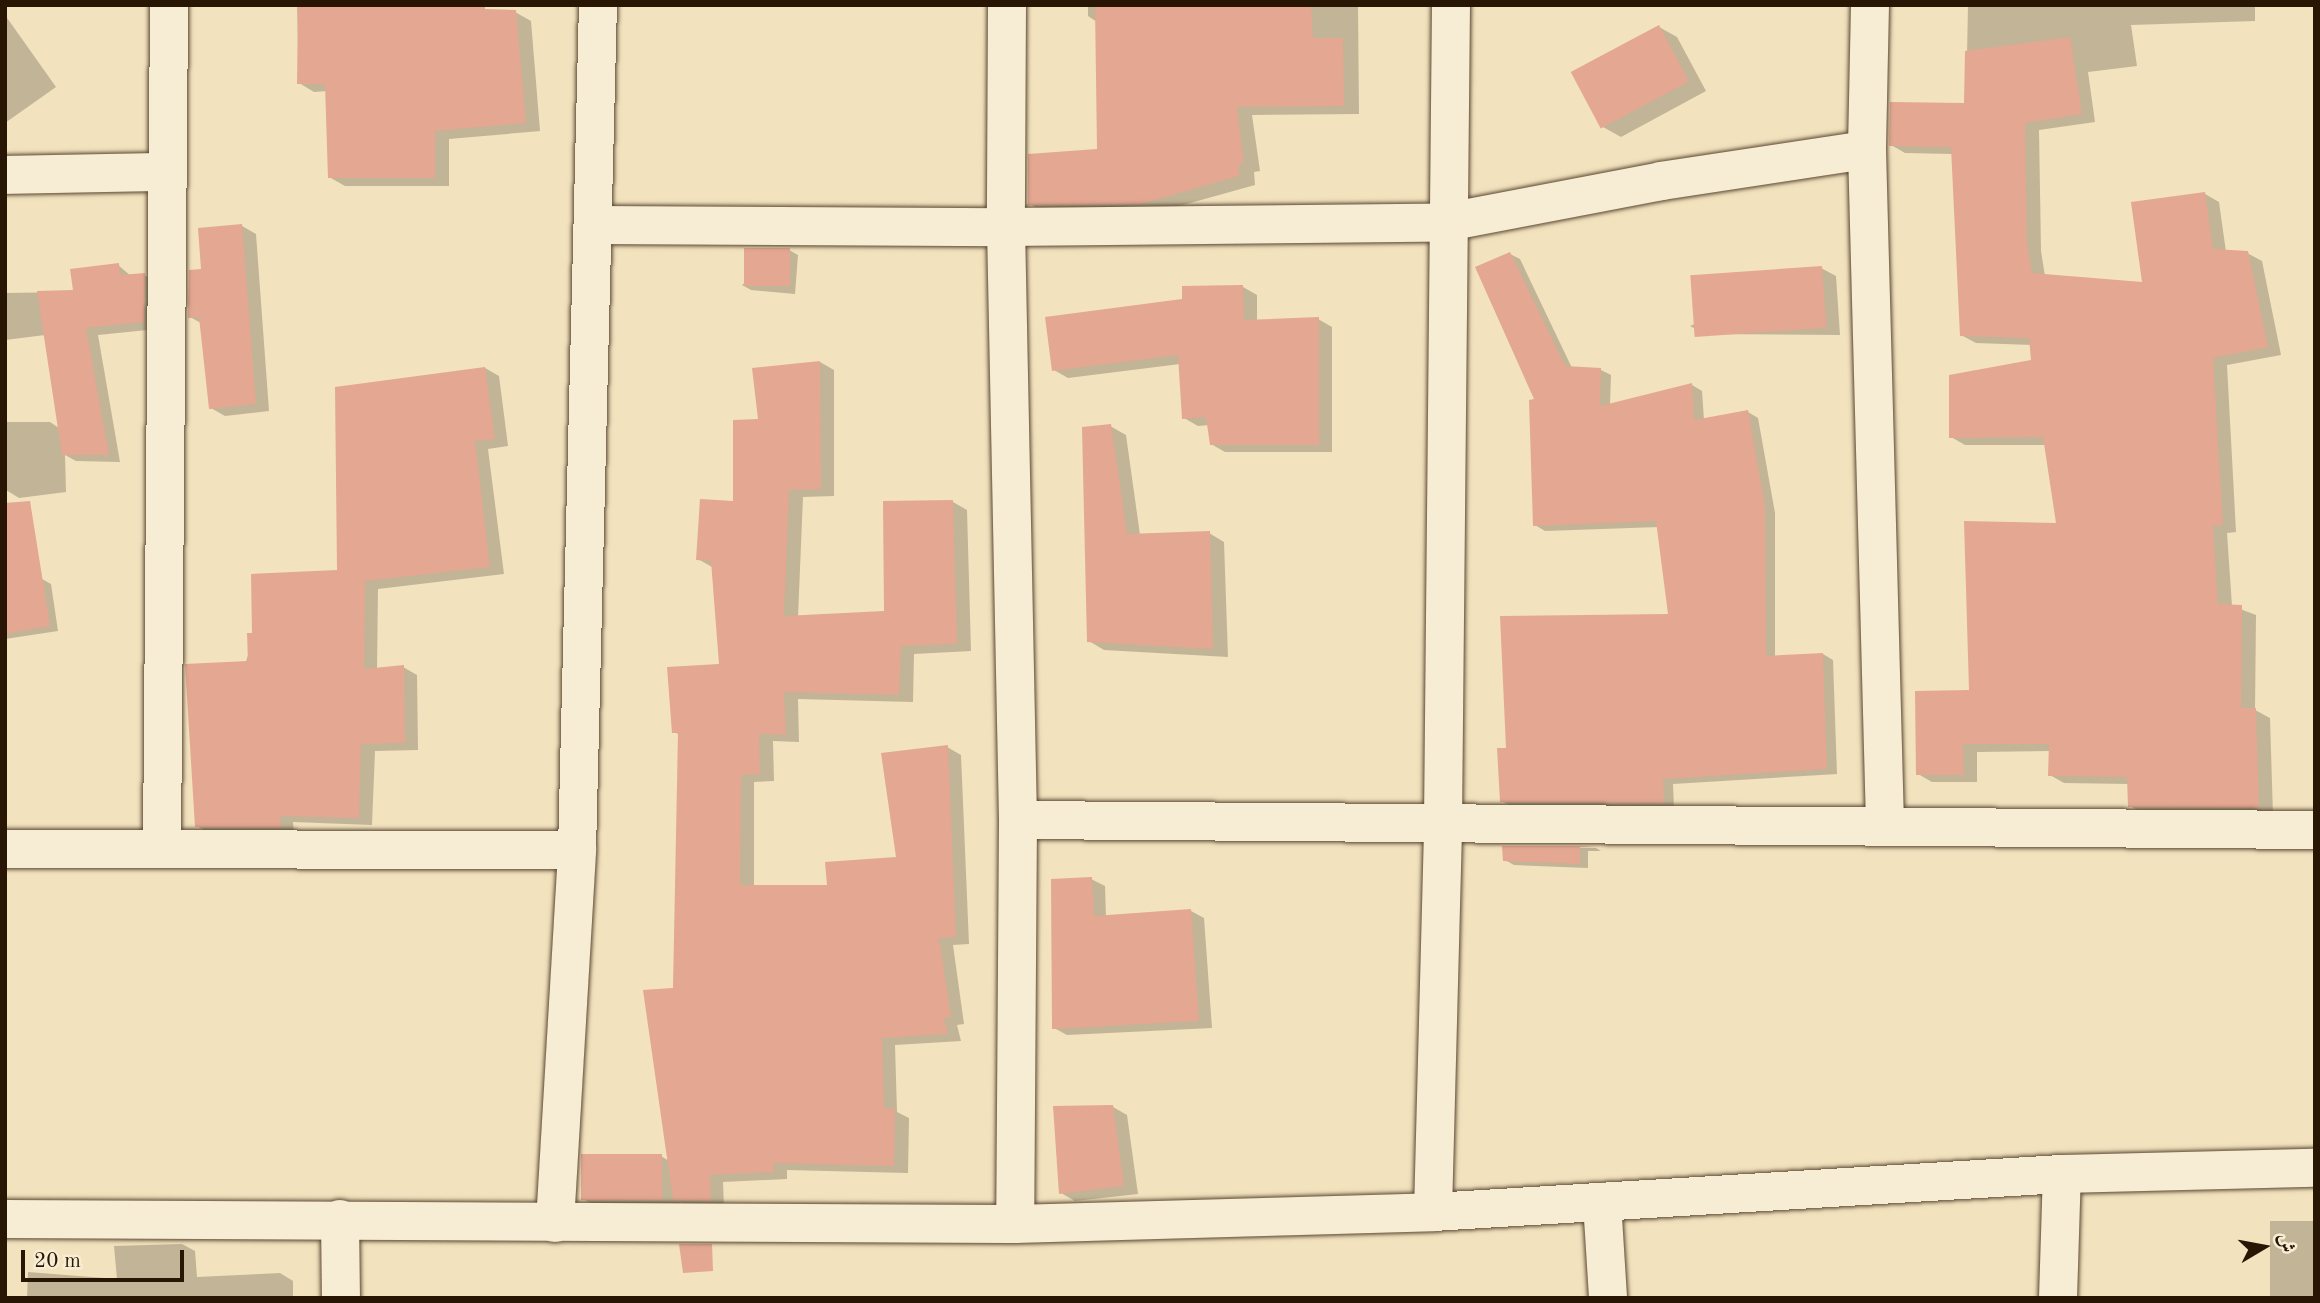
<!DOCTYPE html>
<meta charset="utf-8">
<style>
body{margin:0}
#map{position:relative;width:2320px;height:1303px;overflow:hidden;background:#f2e2bd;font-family:"Old Standard TT",Amiri,serif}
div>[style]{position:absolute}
.shadow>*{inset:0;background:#0003;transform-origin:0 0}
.building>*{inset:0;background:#e4a791;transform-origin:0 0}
.roads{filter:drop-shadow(0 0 2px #5a4832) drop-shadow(0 0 2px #5a4832)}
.minor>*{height:38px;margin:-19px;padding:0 19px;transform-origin:19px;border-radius:19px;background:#f7ecd4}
span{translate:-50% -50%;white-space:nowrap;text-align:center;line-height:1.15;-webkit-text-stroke:7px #f7ecd4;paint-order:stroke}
.frame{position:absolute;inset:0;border:7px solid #281503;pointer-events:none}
.north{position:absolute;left:2229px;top:1212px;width:70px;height:70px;-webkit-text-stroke:5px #f7ecd4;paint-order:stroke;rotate:80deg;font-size:19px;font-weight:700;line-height:28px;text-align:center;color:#281503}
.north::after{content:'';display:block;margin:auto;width:24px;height:32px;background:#281503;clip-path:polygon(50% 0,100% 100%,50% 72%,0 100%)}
.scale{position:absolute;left:21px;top:1250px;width:163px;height:32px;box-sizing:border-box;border:4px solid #281503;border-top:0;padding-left:9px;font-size:21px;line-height:24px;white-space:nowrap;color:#281503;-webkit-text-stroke:5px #f7ecd4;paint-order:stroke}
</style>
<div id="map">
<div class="shadow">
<div style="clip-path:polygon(297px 5px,449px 5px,450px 10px,515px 12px,531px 21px,540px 131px,449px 139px,449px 186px,345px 186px,329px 177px,327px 91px,314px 92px,299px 83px)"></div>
<div style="clip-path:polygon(1088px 5px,1358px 5px,1359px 114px,1252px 115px,1260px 171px,1254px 172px,1255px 185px,1158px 212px,1046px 213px,1030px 204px,1099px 151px,1097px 22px,1088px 16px)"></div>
<div style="clip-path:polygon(1968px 5px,2255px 5px,2255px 21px,2131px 25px,2137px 66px,2088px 72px,2095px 122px,2039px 130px,2041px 251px,2045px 276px,2144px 284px,2205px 194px,2219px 202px,2226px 252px,2247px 253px,2262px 261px,2281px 355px,2227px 365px,2236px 532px,2227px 533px,2232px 606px,2256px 615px,2255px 710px,2270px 718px,2273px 815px,2144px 814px,2130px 806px,2129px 784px,2064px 783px,2050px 775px,2050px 751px,1977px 752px,1977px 782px,1932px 782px,1918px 774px,1970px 692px,2058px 525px,2046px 445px,1965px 445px,1951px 437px,2033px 362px,2032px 345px,1976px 343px,1961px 335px,1953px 154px,1905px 153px,1891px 145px,1966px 105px)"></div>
<div style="clip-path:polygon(5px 15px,56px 87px,5px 123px)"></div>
<div style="clip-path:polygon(1659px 27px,1677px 37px,1706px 91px,1621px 137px,1603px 127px)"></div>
<div style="clip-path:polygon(242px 226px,256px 234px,269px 411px,225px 416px,211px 408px,201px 323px,190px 317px,203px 270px)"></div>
<div style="clip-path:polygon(789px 250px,798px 255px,795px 294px,751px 290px,742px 285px)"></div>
<div style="clip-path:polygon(1510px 254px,1520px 259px,1572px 368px,1601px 370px,1611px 375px,1610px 405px,1692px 385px,1702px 391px,1704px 420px,1748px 412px,1758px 418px,1775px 513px,1775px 657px,1823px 654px,1833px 660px,1837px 774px,1673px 784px,1674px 808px,1512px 807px,1502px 801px,1508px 750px,1670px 616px,1659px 527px,1545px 531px,1535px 525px,1537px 401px)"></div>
<div style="clip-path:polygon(118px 265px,131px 276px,144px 275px,157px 282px,157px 329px,98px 335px,120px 462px,76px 461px,65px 455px,66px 492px,19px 498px,6px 490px,6px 422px,50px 422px,59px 428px,45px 335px,5px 340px,5px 293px,75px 292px)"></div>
<div style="clip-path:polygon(1821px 268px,1836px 276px,1840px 335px,1705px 334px,1690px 326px)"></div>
<div style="clip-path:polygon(1243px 287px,1257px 295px,1257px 321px,1318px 319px,1332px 327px,1332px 452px,1225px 452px,1211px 444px,1209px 425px,1198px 426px,1184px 418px,1180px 364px,1068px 378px,1054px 370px,1184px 300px)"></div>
<div style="clip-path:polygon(820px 362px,834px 370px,834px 496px,803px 497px,798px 617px,886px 613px,953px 502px,967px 510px,971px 651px,914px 654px,913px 702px,798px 699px,799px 742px,773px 741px,774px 781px,754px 782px,754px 887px,829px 887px,898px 858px,947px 747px,961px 755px,969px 944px,953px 945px,964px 1024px,957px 1025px,961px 1041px,895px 1045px,897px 1112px,909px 1118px,908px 1173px,787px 1170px,787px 1179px,723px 1182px,724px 1208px,689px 1207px,680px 1202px,680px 1210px,601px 1209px,583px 1199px,661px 1156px,669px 1161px,680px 735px,674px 732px,721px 665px,712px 567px,698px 559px,734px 503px,760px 421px,754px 370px)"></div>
<div style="clip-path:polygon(485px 368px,499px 376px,508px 446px,488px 449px,504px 574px,378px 589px,377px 670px,403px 667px,417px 675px,418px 750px,375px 751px,372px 825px,293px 822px,294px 835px,211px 834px,197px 826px,254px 635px,339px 571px)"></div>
<div style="clip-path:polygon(1110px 426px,1126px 435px,1140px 535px,1209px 533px,1224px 542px,1228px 657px,1104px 650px,1089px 641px)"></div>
<div style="clip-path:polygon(42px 579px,51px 584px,58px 631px,5px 639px,5px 584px)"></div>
<div style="clip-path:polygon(1504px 847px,1596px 848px,1601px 851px,1588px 851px,1588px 868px,1514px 865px,1505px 860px)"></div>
<div style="clip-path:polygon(1091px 879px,1105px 886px,1106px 917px,1191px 911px,1204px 918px,1212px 1028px,1067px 1035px,1054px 1028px)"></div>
<div style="clip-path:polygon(1113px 1107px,1127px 1115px,1138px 1194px,1075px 1201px,1061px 1193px)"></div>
<div style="left:2315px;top:1221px;width:77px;height:45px;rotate:90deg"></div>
<div style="clip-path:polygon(182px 1244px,195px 1251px,197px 1277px,280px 1273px,293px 1281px,293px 1298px,27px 1298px,28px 1272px,117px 1279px,114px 1246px)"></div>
</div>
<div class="building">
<div style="clip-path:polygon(298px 5px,485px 5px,485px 9px,516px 10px,526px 123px,435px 131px,435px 178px,328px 178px,325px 84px,297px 84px)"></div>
<div style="clip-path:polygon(1095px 5px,1311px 5px,1313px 38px,1343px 38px,1344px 106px,1237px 107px,1244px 163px,1239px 163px,1239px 176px,1141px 204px,1028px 205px,1028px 154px,1097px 149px)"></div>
<div style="left:1659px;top:25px;width:64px;height:100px;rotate:62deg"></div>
<div style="clip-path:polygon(2070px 37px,2082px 114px,2025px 123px,2027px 242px,2032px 273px,2142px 282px,2131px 202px,2205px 192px,2213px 249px,2248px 251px,2268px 347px,2213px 358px,2223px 525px,2213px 526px,2218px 604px,2242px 605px,2241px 708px,2256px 708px,2259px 808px,2128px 807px,2127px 777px,2048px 776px,2049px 744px,1963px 744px,1964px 775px,1916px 775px,1915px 691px,1969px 690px,1964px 521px,2056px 523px,2043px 437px,1949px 438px,1949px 375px,2031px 360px,2029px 338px,1960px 336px,1951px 147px,1889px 146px,1890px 102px,1964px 103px,1965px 51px)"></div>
<div style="clip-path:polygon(242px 224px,256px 404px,209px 409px,199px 317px,188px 318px,189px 270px,201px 269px,198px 228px)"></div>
<div style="left:744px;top:248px;width:46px;height:38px"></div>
<div style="clip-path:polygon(1510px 252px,1565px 366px,1601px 368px,1600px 406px,1692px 383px,1694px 420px,1748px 410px,1765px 506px,1766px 656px,1823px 653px,1827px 769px,1663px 779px,1664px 803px,1500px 802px,1497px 748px,1506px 748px,1500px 616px,1668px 614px,1656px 521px,1533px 526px,1529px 400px,1534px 399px,1475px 267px)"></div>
<div style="clip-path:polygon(119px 263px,120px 275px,145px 273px,144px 322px,86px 328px,109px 455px,62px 455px,37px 291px,73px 290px,70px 269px)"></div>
<div style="left:1822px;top:266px;width:62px;height:132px;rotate:86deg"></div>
<div style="clip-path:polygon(1243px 285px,1244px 320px,1319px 317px,1319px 445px,1210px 445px,1206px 417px,1182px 419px,1178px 355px,1052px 371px,1045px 317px,1182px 299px,1182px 286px)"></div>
<div style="clip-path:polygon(820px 361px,821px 489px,789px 490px,784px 616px,884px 611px,883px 501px,953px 500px,957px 644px,901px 646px,899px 695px,784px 692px,786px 735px,759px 734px,760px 774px,741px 775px,740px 885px,827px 885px,825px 862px,896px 857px,881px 753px,948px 745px,956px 937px,939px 938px,951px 1017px,944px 1018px,948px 1034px,882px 1038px,884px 1109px,895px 1108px,894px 1166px,773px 1163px,774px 1172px,710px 1175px,711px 1201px,673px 1200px,643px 990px,673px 988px,678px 733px,672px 733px,667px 667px,719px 664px,711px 561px,696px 560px,700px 499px,733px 501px,733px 420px,758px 419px,752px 368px)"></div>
<div style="clip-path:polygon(485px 367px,495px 439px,475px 441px,490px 567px,365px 581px,364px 669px,404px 665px,405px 743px,361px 744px,359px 818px,280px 816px,281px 828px,195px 827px,185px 664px,248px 661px,247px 633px,252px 633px,251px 574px,337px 570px,335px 387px)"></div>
<div style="clip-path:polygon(1111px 424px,1127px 534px,1210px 531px,1213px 649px,1087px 642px,1082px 427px)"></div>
<div style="clip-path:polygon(30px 501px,50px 626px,5px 634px,5px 503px)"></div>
<div style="clip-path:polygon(1502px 846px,1596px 846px,1580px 847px,1580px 864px,1503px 861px)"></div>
<div style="clip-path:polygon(1092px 877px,1094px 916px,1191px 909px,1199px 1021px,1052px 1029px,1051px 879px)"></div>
<div style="clip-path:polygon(1113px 1105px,1124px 1186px,1059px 1194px,1053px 1106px)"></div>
<div style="left:662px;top:1154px;width:46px;height:81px;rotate:90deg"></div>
<div style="clip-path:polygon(679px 1244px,712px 1244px,713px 1271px,683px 1273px)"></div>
</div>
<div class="roads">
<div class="minor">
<div style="left:1007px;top:5px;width:222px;rotate:90.3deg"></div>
<div style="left:1006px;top:227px;width:593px;rotate:88.84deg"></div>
<div style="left:1018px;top:820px;width:404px;rotate:90.4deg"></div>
<div style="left:1870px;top:5px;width:145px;rotate:91.2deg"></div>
<div style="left:1867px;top:150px;width:676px;rotate:88.47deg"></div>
<div style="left:5px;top:175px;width:161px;rotate:-1.1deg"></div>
<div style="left:596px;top:225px;width:410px;rotate:0.3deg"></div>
<div style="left:1006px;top:227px;width:441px;rotate:-0.6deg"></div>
<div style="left:1447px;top:222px;width:218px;rotate:-10.8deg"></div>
<div style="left:1661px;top:181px;width:208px;rotate:-8.6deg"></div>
<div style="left:1018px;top:820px;width:1297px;rotate:0.44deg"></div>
<div style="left:162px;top:846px;width:841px;rotate:-89.52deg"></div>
<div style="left:5px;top:849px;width:572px;rotate:0.1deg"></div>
<div style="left:1602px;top:1202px;width:96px;rotate:86.4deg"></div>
<div style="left:1433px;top:1212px;width:390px;rotate:-88.5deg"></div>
<div style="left:1443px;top:822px;width:817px;rotate:-89.44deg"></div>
<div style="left:5px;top:1219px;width:1010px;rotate:0.28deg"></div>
<div style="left:1015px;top:1224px;width:418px;rotate:-1.6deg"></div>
<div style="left:1433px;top:1212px;width:630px;rotate:-3.46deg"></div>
<div style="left:2062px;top:1174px;width:253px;rotate:-1.4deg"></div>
<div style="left:340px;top:1219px;width:79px;rotate:89.3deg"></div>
<div style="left:555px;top:1223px;width:374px;rotate:-86.6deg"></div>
<div style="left:577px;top:850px;width:845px;rotate:-88.58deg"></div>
<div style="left:2058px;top:1298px;width:124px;rotate:-88.2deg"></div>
</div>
</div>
<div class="frame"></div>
<div class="north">ش</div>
<div class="scale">20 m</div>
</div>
